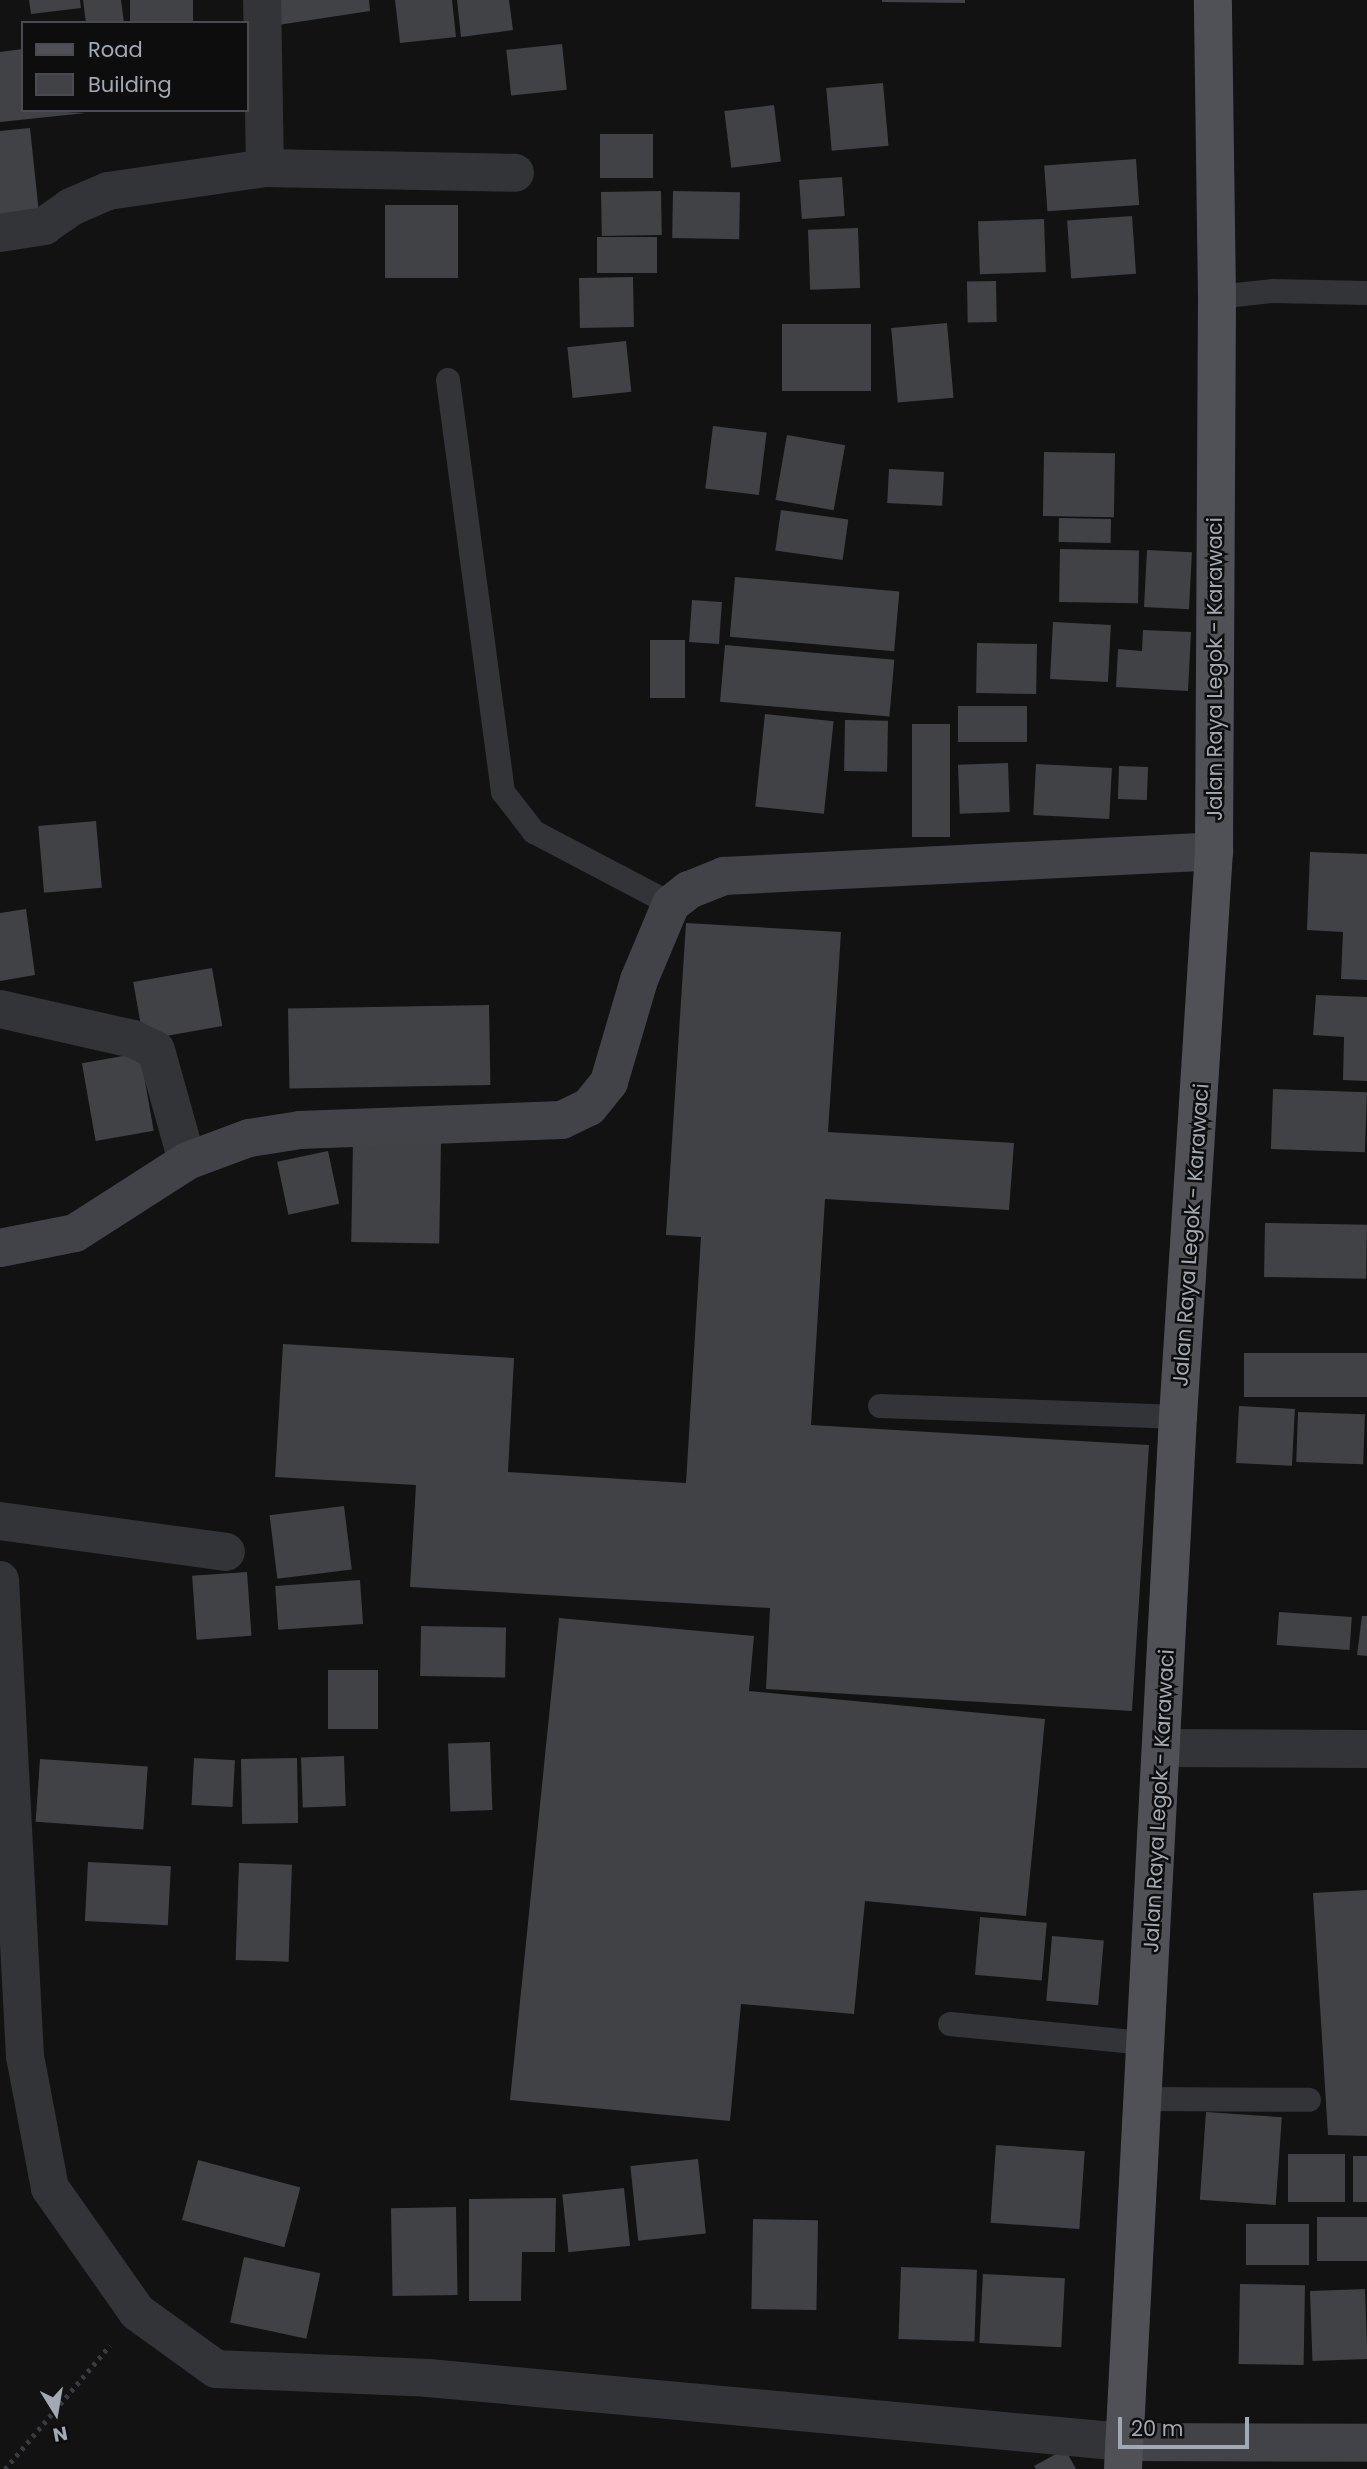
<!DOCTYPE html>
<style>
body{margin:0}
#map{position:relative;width:1367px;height:2469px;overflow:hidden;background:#121213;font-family:Poppins,sans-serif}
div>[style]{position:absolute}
.building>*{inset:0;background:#414246;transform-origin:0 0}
.path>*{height:4.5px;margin-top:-2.25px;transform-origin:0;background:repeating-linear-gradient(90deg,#393b3f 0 3.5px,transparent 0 8.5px)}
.lane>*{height:24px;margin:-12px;padding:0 12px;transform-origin:12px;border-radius:12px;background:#333438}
.street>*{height:38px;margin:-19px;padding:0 19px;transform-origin:19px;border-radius:19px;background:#333438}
.secondary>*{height:38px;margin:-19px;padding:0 19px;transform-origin:19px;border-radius:19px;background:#414348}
.primary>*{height:38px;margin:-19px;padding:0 19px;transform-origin:19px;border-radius:19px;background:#4f5157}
span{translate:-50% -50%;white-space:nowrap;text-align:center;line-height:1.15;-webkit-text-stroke:5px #0d0d0e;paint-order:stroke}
.street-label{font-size:21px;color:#a3a9b3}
.legend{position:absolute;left:21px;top:21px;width:228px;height:91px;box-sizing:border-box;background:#0d0d0e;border:2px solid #494b50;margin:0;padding:9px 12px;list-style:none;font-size:21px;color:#a3a9b3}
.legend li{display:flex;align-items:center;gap:14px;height:35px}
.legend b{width:35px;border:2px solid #494b50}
.north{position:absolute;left:21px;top:2378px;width:70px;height:70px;-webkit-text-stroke:5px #0d0d0e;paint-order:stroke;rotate:169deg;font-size:19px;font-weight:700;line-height:28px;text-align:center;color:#a3a9b3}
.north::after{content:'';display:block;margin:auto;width:24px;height:32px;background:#a3a9b3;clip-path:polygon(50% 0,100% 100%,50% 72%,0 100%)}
.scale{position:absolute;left:1118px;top:2417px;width:131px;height:32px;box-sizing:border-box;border:4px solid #a3a9b3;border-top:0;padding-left:9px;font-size:21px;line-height:24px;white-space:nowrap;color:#a3a9b3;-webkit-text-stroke:5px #0d0d0e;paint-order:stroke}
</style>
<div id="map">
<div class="building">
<div style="clip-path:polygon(29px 0,80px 0,81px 8px,31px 14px)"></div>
<div style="clip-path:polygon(83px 0,121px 0,124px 23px,86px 23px)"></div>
<div style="left:130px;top:0;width:63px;height:23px"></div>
<div style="clip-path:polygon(275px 0,369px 0,370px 11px,278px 25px)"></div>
<div style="clip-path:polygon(395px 0,452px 0,456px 37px,400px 43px)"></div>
<div style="clip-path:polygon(457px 0,509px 0,513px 30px,461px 37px)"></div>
<div style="clip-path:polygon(882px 0,965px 0,965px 3px,882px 2px)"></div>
<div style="left:562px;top:44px;width:46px;height:56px;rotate:84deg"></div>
<div style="clip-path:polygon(23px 49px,23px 110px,86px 113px,0 122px,0 52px)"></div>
<div style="left:883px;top:83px;width:63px;height:57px;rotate:85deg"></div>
<div style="left:774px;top:105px;width:57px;height:50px;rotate:83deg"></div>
<div style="clip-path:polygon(30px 128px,40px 223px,0 227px,0 131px)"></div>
<div style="left:653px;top:134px;width:44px;height:53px;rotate:90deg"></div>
<div style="left:1136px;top:159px;width:46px;height:92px;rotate:86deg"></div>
<div style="left:842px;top:177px;width:39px;height:43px;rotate:86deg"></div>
<div style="left:661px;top:191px;width:44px;height:60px;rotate:89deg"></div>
<div style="left:673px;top:191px;width:67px;height:47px;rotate:1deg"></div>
<div style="left:385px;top:205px;width:73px;height:73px"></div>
<div style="left:1132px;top:216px;width:58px;height:65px;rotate:86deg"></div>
<div style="left:1044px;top:219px;width:53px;height:66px;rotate:88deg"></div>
<div style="left:858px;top:228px;width:60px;height:50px;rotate:88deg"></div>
<div style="left:657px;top:237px;width:36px;height:60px;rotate:90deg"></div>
<div style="left:633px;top:277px;width:50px;height:54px;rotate:89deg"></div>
<div style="left:996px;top:281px;width:41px;height:29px;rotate:89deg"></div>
<div style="left:947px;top:323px;width:75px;height:56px;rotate:85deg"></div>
<div style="left:871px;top:324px;width:67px;height:89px;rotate:90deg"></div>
<div style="left:626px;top:341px;width:51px;height:59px;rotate:84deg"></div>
<div style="left:713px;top:426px;width:54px;height:63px;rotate:7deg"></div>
<div style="left:787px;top:435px;width:59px;height:66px;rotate:10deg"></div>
<div style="left:1044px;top:452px;width:71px;height:64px;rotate:1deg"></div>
<div style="left:889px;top:469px;width:55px;height:34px;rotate:3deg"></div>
<div style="left:781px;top:510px;width:68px;height:41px;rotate:8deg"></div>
<div style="left:1059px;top:518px;width:52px;height:24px;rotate:1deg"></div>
<div style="left:1060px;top:549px;width:79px;height:53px;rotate:1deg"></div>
<div style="left:1147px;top:550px;width:45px;height:57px;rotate:3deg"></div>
<div style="left:735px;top:577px;width:165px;height:60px;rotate:5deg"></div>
<div style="left:692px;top:600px;width:30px;height:42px;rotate:4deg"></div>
<div style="left:1053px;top:622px;width:58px;height:57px;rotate:3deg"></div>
<div style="clip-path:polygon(1143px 630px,1191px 632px,1188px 691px,1116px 687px,1118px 649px,1142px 651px)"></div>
<div style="left:650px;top:640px;width:35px;height:58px"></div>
<div style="left:977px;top:643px;width:60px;height:50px;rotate:1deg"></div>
<div style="left:725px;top:645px;width:170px;height:57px;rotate:5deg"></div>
<div style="left:958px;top:706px;width:69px;height:36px"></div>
<div style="left:765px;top:714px;width:69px;height:93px;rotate:6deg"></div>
<div style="left:845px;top:720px;width:43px;height:51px;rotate:1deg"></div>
<div style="left:912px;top:724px;width:38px;height:113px"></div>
<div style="left:1008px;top:763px;width:49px;height:50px;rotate:88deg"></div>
<div style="left:1036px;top:764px;width:76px;height:51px;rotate:3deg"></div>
<div style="left:1119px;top:766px;width:29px;height:33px;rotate:2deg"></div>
<div style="left:96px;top:821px;width:67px;height:58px;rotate:85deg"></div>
<div style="clip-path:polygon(1310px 852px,1367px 854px,1367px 980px,1341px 979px,1343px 932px,1307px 930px)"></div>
<div style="clip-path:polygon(26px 909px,35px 975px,0 981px,0 913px)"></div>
<div style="clip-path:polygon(686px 923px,841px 932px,828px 1132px,1014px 1143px,1009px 1210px,825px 1199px,811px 1425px,1149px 1445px,1132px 1711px,766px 1689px,770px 1608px,410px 1587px,416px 1485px,275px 1477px,283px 1344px,514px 1358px,508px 1472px,686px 1483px,701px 1237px,666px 1235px)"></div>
<div style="left:212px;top:968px;width:59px;height:80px;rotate:80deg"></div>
<div style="clip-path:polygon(1316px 995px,1367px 997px,1367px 1081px,1343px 1080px,1344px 1037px,1313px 1035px)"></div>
<div style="left:489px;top:1005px;width:80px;height:201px;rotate:89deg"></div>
<div style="left:140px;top:1053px;width:79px;height:59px;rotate:80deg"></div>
<div style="left:1273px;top:1089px;width:94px;height:60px;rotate:2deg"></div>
<div style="left:353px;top:1140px;width:88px;height:102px;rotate:1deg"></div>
<div style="left:328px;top:1151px;width:54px;height:52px;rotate:78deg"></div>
<div style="left:1265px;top:1223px;width:102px;height:54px;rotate:1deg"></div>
<div style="left:1244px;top:1353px;width:123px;height:44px"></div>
<div style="left:1239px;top:1406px;width:56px;height:57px;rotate:3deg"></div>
<div style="left:1298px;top:1412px;width:67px;height:50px;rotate:2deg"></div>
<div style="left:344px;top:1506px;width:64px;height:75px;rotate:83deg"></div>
<div style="left:247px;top:1572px;width:64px;height:55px;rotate:86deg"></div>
<div style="left:360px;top:1580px;width:44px;height:85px;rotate:86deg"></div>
<div style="left:1279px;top:1612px;width:73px;height:33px;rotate:4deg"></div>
<div style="clip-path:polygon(1362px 1616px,1367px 1616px,1367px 1656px,1357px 1655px)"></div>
<div style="clip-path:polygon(559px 1618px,754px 1636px,749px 1691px,1045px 1719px,1026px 1916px,865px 1901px,854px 2014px,741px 2004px,730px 2121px,510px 2100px)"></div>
<div style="left:421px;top:1626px;width:85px;height:50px;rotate:1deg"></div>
<div style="left:328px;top:1670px;width:50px;height:59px"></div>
<div style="left:490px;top:1742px;width:68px;height:42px;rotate:88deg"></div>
<div style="left:344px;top:1756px;width:50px;height:43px;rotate:88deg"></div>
<div style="left:194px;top:1758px;width:41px;height:47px;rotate:3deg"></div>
<div style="left:297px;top:1758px;width:65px;height:56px;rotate:89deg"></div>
<div style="left:40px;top:1759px;width:108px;height:63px;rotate:4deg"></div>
<div style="left:88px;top:1862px;width:83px;height:59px;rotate:3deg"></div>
<div style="left:239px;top:1863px;width:53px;height:97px;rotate:2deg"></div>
<div style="clip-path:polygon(1367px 1890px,1367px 2136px,1328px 2135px,1313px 1893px)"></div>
<div style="left:980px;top:1917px;width:67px;height:58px;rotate:5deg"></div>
<div style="left:1052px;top:1936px;width:52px;height:65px;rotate:5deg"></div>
<div style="left:1206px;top:2112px;width:76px;height:88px;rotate:4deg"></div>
<div style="left:996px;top:2145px;width:89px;height:78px;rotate:4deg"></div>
<div style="left:1288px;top:2154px;width:57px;height:48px"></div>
<div style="left:1353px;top:2156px;width:14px;height:46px"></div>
<div style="left:698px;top:2159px;width:75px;height:68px;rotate:84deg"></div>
<div style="left:198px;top:2160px;width:106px;height:62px;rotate:15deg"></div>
<div style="left:624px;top:2188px;width:58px;height:62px;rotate:84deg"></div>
<div style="clip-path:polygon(556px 2198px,555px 2252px,522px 2252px,521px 2301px,469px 2301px,469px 2199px)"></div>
<div style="left:456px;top:2207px;width:88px;height:65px;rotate:89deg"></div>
<div style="left:1367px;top:2217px;width:44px;height:50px;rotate:90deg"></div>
<div style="left:753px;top:2219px;width:65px;height:90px;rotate:1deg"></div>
<div style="left:1246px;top:2224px;width:63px;height:41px"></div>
<div style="left:244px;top:2257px;width:78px;height:67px;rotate:12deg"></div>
<div style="left:901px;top:2267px;width:76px;height:72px;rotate:2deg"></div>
<div style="left:983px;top:2274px;width:82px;height:69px;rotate:3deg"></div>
<div style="left:1240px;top:2284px;width:65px;height:80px;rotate:1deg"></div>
<div style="left:1365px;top:2289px;width:70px;height:55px;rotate:88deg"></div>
<div style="clip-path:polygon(1065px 2449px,1076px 2469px,1036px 2469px,1034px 2466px)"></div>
</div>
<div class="path">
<div style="left:5px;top:2469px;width:162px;rotate:-49.7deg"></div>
</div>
<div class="lane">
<div style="left:1217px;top:297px;width:55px;rotate:-6.2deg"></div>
<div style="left:1272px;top:291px;width:95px;rotate:1.2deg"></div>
<div style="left:448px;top:380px;width:416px;rotate:82.4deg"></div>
<div style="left:503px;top:792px;width:51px;rotate:52.2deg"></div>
<div style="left:534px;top:832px;width:155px;rotate:27.7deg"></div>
<div style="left:880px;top:1406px;width:298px;rotate:2.1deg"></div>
<div style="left:950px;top:2024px;width:196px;rotate:5.6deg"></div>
<div style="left:1143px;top:2099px;width:166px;rotate:0.3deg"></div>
</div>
<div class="street">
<div style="left:265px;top:168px;width:250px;rotate:1.1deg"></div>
<div style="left:0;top:233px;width:45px;rotate:-9deg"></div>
<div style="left:44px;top:226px;width:33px;rotate:-35deg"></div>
<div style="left:71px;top:207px;width:40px;rotate:-23.4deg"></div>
<div style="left:108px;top:191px;width:159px;rotate:-8.3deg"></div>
<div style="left:265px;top:168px;width:168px;rotate:-91deg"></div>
<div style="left:0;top:1009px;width:136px;rotate:12.7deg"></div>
<div style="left:133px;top:1039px;width:25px;rotate:26deg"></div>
<div style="left:156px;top:1050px;width:115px;rotate:74.4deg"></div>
<div style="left:0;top:1521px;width:228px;rotate:7.8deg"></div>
<div style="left:0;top:1580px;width:477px;rotate:87deg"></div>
<div style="left:25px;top:2056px;width:134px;rotate:79.3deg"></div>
<div style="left:50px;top:2188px;width:151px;rotate:54.9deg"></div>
<div style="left:137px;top:2312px;width:97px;rotate:35.8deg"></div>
<div style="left:216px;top:2369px;width:212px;rotate:2.4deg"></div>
<div style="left:428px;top:2378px;width:699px;rotate:5.25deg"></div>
<div style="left:1164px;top:1748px;width:203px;rotate:0.3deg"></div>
</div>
<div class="secondary">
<div style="left:0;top:1248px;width:76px;rotate:-11.3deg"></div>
<div style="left:75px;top:1233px;width:133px;rotate:-32.7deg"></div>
<div style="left:187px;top:1161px;width:66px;rotate:-20.4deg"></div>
<div style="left:249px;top:1138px;width:52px;rotate:-8.9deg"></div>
<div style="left:300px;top:1130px;width:262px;rotate:-2.2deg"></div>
<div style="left:562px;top:1120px;width:30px;rotate:-26deg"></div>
<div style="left:589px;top:1107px;width:32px;rotate:-51deg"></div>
<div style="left:609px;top:1082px;width:106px;rotate:-73.6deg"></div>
<div style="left:639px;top:980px;width:82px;rotate:-67.2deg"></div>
<div style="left:671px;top:904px;width:23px;rotate:-38deg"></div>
<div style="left:689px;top:890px;width:38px;rotate:-22deg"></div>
<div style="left:724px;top:876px;width:491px;rotate:-2.9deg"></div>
<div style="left:1124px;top:2442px;width:243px;rotate:0.2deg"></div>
</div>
<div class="primary">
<div style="left:1123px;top:2469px;width:1053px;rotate:-87.01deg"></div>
<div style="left:1178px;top:1417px;width:567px;rotate:-86.36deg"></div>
<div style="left:1214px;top:851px;width:554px;rotate:-89.69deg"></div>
<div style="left:1217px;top:297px;width:297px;rotate:-90.8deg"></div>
</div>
<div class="street-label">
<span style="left:1215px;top:669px;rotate:-90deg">Jalan Raya Legok - Karawaci</span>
<span style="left:1191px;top:1235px;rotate:-86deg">Jalan Raya Legok - Karawaci</span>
<span style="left:1159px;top:1801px;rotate:-87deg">Jalan Raya Legok - Karawaci</span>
</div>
<ul class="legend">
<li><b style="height:9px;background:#4f5157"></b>Road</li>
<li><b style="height:19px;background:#414246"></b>Building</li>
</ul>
<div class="north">N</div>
<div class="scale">20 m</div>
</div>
